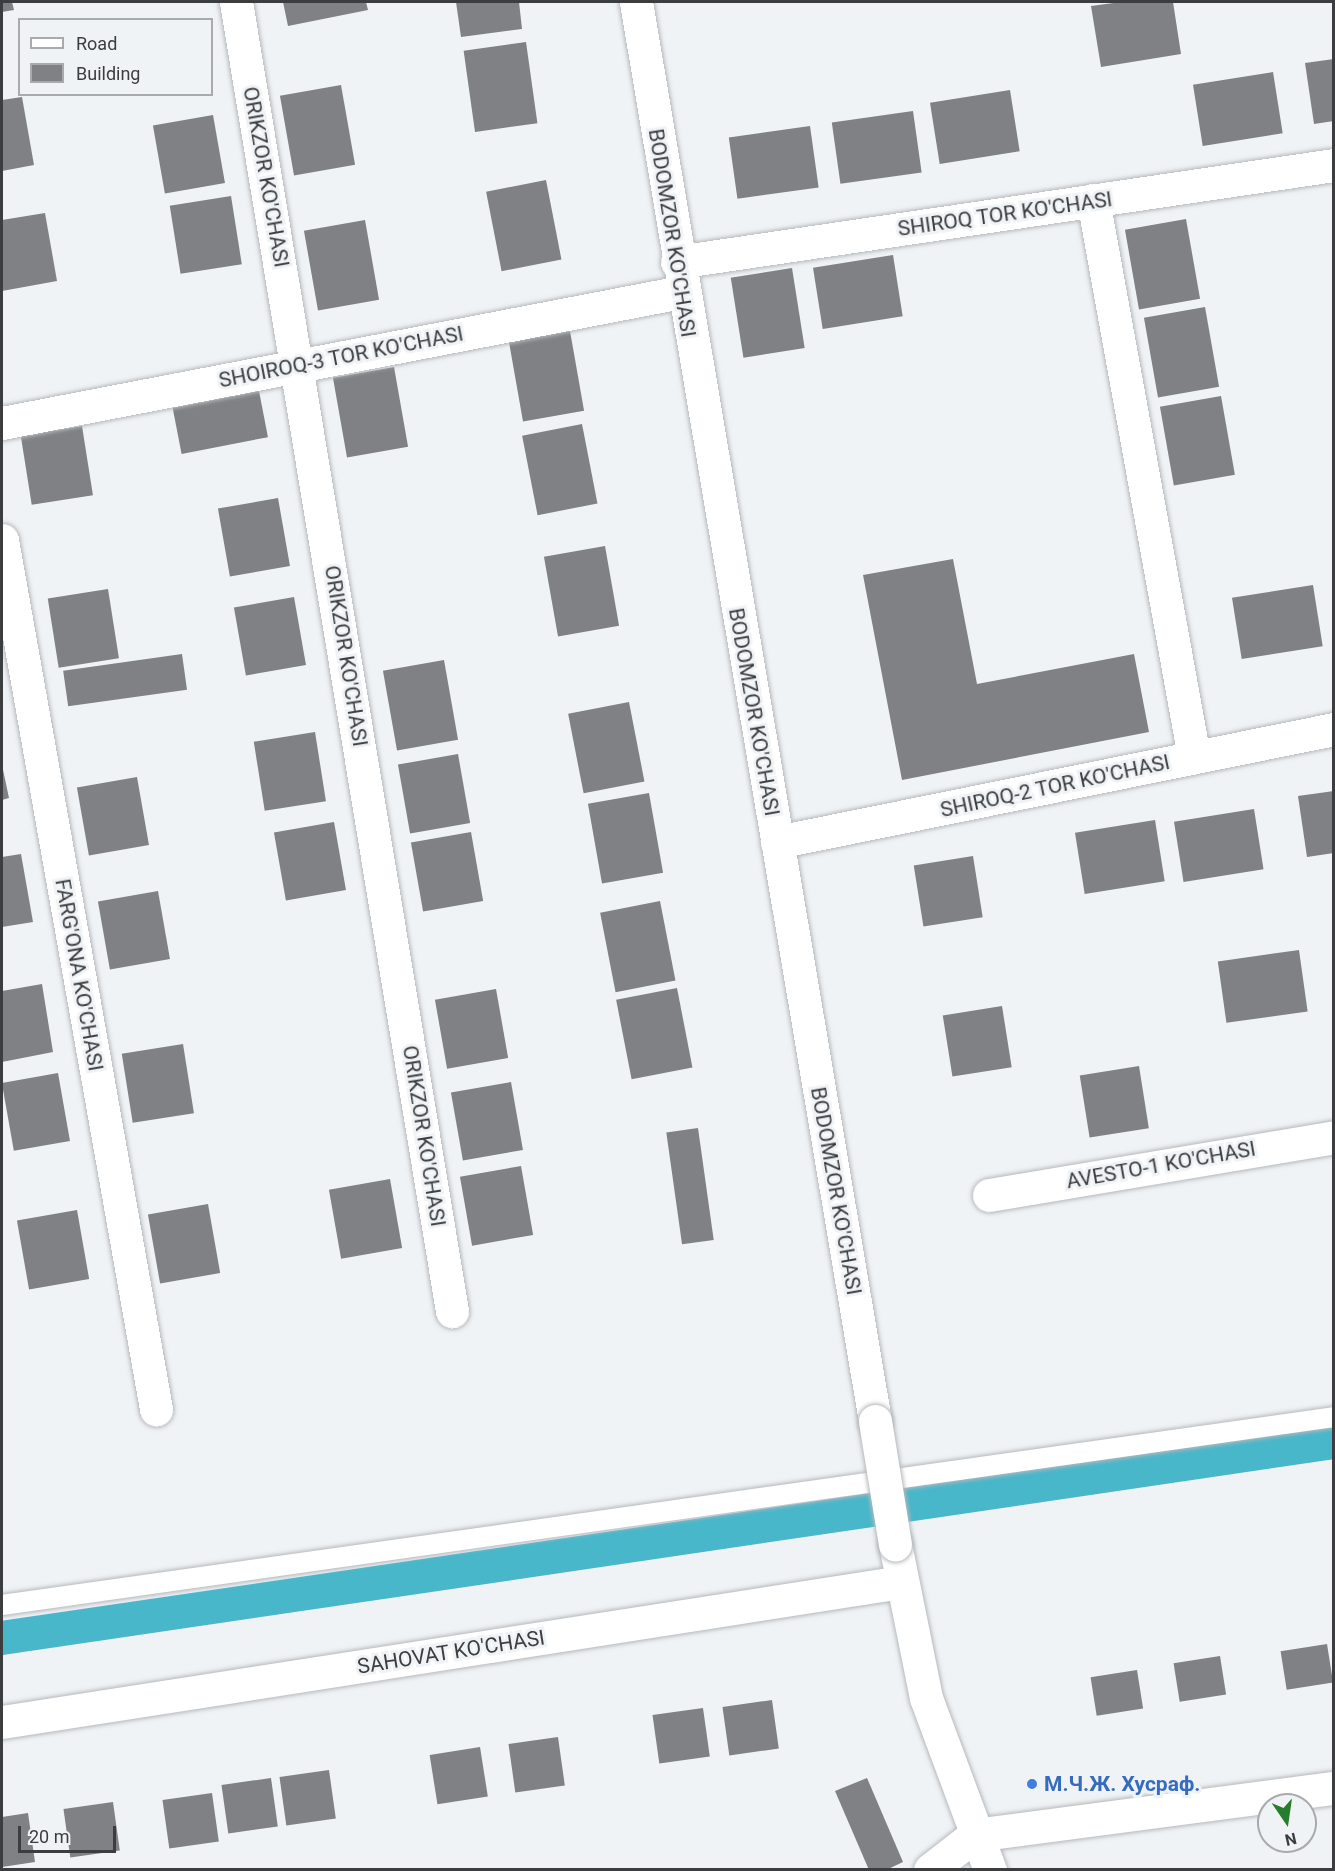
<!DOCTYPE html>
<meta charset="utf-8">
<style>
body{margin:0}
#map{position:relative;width:1335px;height:1871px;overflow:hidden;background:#f0f3f6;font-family:Roboto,sans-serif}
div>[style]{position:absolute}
.canal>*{height:34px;margin:-17px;padding:0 17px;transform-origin:17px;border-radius:17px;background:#48b7ca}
.building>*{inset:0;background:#7f8184;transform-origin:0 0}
.roads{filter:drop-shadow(0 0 2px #b6b9bc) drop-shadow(0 0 2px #b6b9bc)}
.service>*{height:20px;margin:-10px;padding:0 10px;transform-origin:10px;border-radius:10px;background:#fff}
.minor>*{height:33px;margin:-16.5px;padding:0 16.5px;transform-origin:16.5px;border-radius:16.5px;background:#fff}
.tertiary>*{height:33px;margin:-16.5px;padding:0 16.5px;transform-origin:16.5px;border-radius:16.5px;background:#fff}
.bridges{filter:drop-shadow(0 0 2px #b6b9bc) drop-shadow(0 0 2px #b6b9bc)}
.tertiary-bridge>*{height:33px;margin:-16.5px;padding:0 16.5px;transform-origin:16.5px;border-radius:16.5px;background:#fff}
.dots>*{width:16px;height:16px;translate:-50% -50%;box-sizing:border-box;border:3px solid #f0f3f6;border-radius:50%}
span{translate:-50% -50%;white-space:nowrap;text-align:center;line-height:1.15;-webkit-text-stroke:6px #f0f3f6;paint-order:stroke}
.street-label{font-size:21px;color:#3c3d3e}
.shop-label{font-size:21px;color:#366cbe;font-weight:700}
.left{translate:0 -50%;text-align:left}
.frame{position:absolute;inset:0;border:3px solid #3c3d3e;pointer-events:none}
.legend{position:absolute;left:18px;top:18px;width:195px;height:78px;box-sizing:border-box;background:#f0f3f6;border:2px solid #a8aaac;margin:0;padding:8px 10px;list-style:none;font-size:18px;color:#3c3d3e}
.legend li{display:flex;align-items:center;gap:12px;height:30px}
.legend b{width:30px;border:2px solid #a8aaac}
.north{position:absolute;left:1257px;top:1793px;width:60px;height:60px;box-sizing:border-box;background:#f0f3f6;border:2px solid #a8aaac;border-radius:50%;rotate:167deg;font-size:16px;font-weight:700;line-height:24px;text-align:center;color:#3c3d3e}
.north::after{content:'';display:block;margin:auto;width:21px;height:27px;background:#267e2d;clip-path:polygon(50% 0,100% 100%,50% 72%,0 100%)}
.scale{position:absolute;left:18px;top:1826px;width:98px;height:27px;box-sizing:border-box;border:3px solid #3c3d3e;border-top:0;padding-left:8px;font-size:18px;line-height:21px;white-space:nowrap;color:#3c3d3e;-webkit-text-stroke:4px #f0f3f6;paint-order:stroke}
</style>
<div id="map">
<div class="canal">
<div style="left:2px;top:1638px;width:1346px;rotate:-8.37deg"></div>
</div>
<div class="building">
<div style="clip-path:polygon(2px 2px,12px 2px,14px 10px,2px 12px)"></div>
<div style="clip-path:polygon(283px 2px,366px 2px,368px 10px,288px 26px)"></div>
<div style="clip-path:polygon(456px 2px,519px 2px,522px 29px,461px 37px)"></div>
<div style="clip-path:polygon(1121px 2px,1173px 2px,1181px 54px,1101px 67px,1091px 6px)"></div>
<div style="left:526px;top:42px;width:82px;height:63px;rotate:82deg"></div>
<div style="clip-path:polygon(1334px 59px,1334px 121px,1314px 124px,1305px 63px)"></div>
<div style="left:1273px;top:72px;width:62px;height:81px;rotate:81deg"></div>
<div style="left:341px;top:85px;width:81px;height:62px;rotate:80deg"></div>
<div style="left:1010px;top:90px;width:62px;height:81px;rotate:81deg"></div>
<div style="clip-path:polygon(22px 97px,34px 165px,2px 171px,2px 100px)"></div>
<div style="left:913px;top:111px;width:62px;height:82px;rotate:82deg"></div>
<div style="left:213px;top:115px;width:69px;height:61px;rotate:80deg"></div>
<div style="left:810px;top:126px;width:62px;height:82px;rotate:82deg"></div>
<div style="left:546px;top:180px;width:81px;height:61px;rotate:79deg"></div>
<div style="left:231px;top:196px;width:69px;height:62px;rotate:81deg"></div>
<div style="clip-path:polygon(45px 213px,57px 281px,2px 291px,2px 220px)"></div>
<div style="left:1186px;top:219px;width:81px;height:62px;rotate:80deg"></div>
<div style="left:365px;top:220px;width:81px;height:62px;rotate:80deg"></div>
<div style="left:893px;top:255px;width:62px;height:81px;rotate:81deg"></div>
<div style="left:792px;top:268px;width:81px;height:62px;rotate:81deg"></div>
<div style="left:1205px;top:307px;width:81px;height:62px;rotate:80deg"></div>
<div style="left:570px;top:331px;width:81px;height:62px;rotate:80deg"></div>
<div style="left:394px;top:367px;width:81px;height:62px;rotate:80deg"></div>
<div style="left:259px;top:391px;width:47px;height:88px;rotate:79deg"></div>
<div style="left:1221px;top:396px;width:80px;height:62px;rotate:80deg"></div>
<div style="left:582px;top:424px;width:81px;height:61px;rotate:79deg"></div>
<div style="left:82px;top:426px;width:70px;height:62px;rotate:81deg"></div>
<div style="left:278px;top:498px;width:69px;height:61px;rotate:80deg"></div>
<div style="left:605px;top:546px;width:81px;height:62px;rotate:80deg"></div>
<div style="clip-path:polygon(953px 559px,977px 684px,1134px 654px,1149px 732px,902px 780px,863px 575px)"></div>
<div style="left:1313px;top:585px;width:62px;height:82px;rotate:81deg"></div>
<div style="left:108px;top:589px;width:70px;height:61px;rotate:81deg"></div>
<div style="left:294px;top:597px;width:69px;height:61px;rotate:80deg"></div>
<div style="left:182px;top:654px;width:36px;height:120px;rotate:82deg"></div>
<div style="left:444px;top:660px;width:81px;height:62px;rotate:80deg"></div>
<div style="left:629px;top:702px;width:81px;height:62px;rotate:79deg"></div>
<div style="left:315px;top:732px;width:70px;height:62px;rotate:81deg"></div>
<div style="left:458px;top:754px;width:70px;height:61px;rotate:80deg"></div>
<div style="clip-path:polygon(2px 765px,9px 798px,2px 800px)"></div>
<div style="left:137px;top:777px;width:69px;height:61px;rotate:80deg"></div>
<div style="clip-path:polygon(1334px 791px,1334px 853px,1307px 857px,1298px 796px)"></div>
<div style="left:649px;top:793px;width:81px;height:62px;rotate:80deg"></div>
<div style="left:1254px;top:809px;width:61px;height:81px;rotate:81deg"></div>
<div style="left:1155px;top:820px;width:62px;height:81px;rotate:81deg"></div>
<div style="left:334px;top:822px;width:69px;height:61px;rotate:80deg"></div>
<div style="left:471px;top:832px;width:70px;height:61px;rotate:80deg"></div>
<div style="clip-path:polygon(21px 854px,33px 922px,2px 927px,2px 857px)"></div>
<div style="left:973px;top:856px;width:62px;height:60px;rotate:81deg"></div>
<div style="left:158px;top:891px;width:69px;height:61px;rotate:80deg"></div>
<div style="left:660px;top:901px;width:81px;height:61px;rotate:79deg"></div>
<div style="left:1299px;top:950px;width:62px;height:82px;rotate:82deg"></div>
<div style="clip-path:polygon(42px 984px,53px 1052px,2px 1062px,2px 991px)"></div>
<div style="left:677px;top:988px;width:81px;height:62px;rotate:79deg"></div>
<div style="left:496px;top:989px;width:70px;height:62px;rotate:80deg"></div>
<div style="left:1002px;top:1006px;width:62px;height:60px;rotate:81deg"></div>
<div style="left:183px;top:1044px;width:70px;height:62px;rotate:81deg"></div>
<div style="left:1139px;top:1066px;width:63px;height:60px;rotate:81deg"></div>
<div style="left:58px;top:1073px;width:69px;height:57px;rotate:80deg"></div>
<div style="left:511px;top:1082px;width:69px;height:61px;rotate:80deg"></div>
<div style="left:698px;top:1128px;width:113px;height:32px;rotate:82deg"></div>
<div style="left:521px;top:1166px;width:70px;height:62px;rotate:80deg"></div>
<div style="left:390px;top:1179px;width:70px;height:62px;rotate:80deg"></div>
<div style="left:208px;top:1204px;width:70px;height:61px;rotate:80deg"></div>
<div style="left:77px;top:1210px;width:70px;height:61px;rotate:80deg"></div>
<div style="left:1327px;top:1644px;width:39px;height:47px;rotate:81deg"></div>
<div style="left:1220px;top:1656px;width:39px;height:47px;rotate:81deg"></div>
<div style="left:1137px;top:1670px;width:39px;height:47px;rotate:81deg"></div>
<div style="left:772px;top:1700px;width:49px;height:50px;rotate:82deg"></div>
<div style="left:703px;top:1708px;width:49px;height:51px;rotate:82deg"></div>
<div style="left:558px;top:1737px;width:49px;height:50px;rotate:82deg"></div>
<div style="left:480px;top:1747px;width:50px;height:51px;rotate:81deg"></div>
<div style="left:329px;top:1770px;width:49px;height:50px;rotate:82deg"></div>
<div style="left:271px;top:1778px;width:49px;height:50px;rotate:82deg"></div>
<div style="clip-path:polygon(867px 1778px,903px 1862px,886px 1870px,869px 1870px,835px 1791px)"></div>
<div style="left:212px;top:1793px;width:49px;height:50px;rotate:82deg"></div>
<div style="left:113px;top:1802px;width:49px;height:50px;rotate:82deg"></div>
<div style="clip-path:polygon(28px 1813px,35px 1862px,2px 1867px,2px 1817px)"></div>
</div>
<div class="roads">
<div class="service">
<div style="left:2px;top:1605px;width:1345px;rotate:-8.03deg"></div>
</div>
<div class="minor">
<div style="left:236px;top:2px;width:1327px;rotate:80.63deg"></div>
<div style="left:1093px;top:200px;width:566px;rotate:79.72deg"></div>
<div style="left:677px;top:262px;width:664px;rotate:-8.4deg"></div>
<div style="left:2px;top:423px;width:692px;rotate:-10.92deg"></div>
<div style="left:2px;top:540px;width:883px;rotate:79.95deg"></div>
<div style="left:777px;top:842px;width:568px;rotate:-11.47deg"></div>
<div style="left:989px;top:1195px;width:350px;rotate:-9.5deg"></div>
<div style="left:2px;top:1722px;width:910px;rotate:-8.85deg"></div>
<div style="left:930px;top:1870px;width:57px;rotate:-37.9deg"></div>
<div style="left:975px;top:1835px;width:362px;rotate:-7.5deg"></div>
</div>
<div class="tertiary">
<div style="left:636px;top:2px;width:1439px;rotate:80.44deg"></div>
<div style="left:895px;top:1544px;width:157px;rotate:78.6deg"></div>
<div style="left:926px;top:1698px;width:184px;rotate:69.6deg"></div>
</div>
</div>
<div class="bridges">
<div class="tertiary-bridge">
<div style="left:875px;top:1421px;width:125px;rotate:80.8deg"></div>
</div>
</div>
<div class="dots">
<div style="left:1032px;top:1784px;background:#3f7fe0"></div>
</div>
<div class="street-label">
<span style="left:266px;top:177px;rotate:80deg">ORIKZOR KO'CHASI</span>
<span style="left:1005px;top:214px;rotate:-8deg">SHIROQ TOR KO'CHASI</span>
<span style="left:672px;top:233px;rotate:81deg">BODOMZOR KO'CHASI</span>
<span style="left:341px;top:357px;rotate:-11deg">SHOIROQ-3 TOR KO'CHASI</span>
<span style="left:346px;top:656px;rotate:81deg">ORIKZOR KO'CHASI</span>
<span style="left:754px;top:712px;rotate:80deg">BODOMZOR KO'CHASI</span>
<span style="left:1055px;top:786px;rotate:-12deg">SHIROQ-2 TOR KO'CHASI</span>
<span style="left:79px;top:975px;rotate:80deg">FARG'ONA KO'CHASI</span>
<span style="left:424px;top:1136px;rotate:81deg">ORIKZOR KO'CHASI</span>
<span style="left:1161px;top:1165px;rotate:-10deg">AVESTO-1 KO'CHASI</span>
<span style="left:836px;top:1191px;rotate:80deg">BODOMZOR KO'CHASI</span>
<span style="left:451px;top:1652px;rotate:-9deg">SAHOVAT KO'CHASI</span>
</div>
<div class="shop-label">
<span class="left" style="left:1044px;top:1784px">М.Ч.Ж. Хусраф.</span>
</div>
<div class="frame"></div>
<ul class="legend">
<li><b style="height:8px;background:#fff"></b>Road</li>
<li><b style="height:16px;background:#7f8184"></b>Building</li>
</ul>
<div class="north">N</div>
<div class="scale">20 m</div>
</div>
